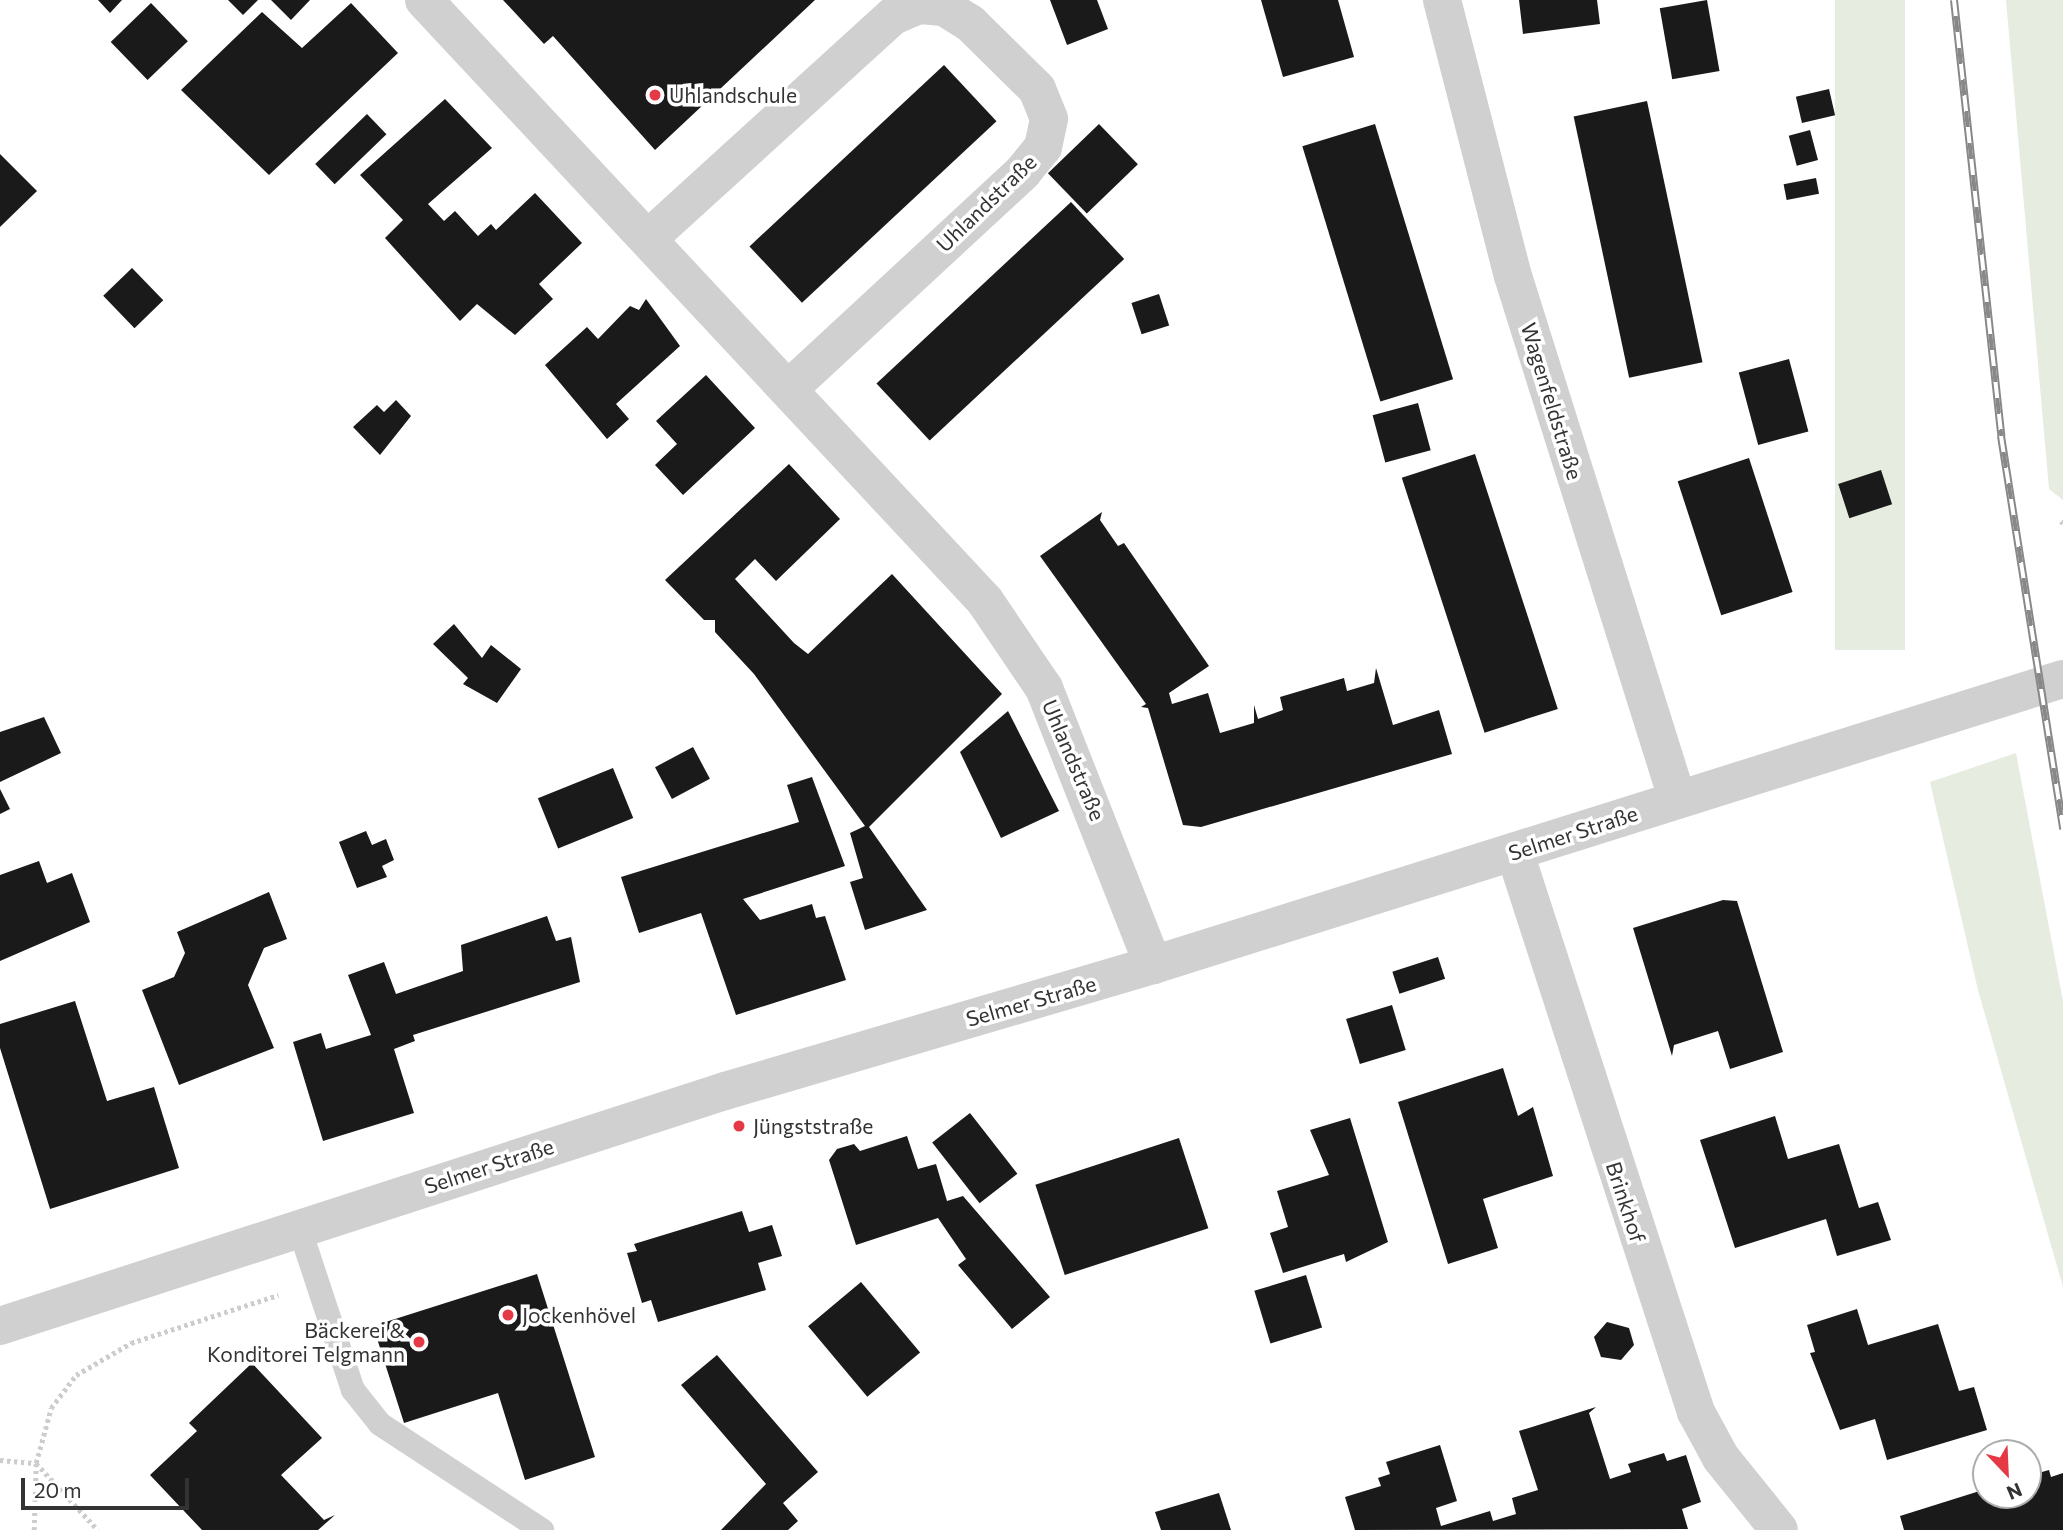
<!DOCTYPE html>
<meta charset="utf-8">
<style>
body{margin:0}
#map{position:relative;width:2063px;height:1530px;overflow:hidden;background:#fff;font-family:Commissioner,sans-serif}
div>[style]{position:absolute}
.green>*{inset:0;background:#e6ecdf;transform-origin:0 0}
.building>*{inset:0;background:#1a1a1a;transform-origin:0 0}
.path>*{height:4.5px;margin-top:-2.25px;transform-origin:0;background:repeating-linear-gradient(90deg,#cdcdcd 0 3.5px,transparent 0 7px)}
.service>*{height:24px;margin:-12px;padding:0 12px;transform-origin:12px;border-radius:12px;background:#d0d0d0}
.minor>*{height:38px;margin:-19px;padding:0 19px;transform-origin:19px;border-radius:19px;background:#d0d0d0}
.rail>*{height:8px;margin-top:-4px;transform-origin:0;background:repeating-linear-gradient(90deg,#fff 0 16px,#888 0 32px);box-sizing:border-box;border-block:2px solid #888}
.dots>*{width:19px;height:19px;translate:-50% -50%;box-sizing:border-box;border:4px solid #fff;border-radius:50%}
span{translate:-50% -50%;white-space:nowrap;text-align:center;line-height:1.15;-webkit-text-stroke:7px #fff;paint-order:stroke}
.poi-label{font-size:21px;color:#333}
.left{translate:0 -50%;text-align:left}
.right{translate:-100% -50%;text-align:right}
.street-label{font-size:21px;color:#333}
.north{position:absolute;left:1972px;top:1439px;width:70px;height:70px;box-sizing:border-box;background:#fff;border:2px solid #adadad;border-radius:50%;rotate:157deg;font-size:19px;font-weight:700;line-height:28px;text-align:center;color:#333}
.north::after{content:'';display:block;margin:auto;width:24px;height:32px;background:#e63946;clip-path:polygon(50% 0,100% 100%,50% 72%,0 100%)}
.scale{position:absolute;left:21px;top:1478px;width:168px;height:32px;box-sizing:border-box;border:4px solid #333;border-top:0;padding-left:9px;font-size:21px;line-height:24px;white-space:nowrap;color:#333;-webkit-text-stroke:5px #fff;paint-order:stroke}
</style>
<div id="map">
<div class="green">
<div style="left:1835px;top:0;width:70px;height:650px"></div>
<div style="clip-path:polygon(2006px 0,2063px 0,2063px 500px,2049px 489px)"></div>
<div style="clip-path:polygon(2016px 753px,2063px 1001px,2063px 1287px,1978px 990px,1930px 782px)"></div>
</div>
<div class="building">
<div style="clip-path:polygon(98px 0,122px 0,110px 13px)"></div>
<div style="clip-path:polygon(228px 0,258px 0,243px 15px)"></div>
<div style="clip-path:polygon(271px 0,310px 0,291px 20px)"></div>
<div style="clip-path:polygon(503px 0,815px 0,655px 150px,553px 36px,544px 44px)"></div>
<div style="clip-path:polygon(1050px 0,1097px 0,1108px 29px,1067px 45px)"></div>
<div style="clip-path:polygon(1261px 0,1338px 0,1354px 57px,1283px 77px)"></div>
<div style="clip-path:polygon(1519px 0,1597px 0,1600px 24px,1523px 34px)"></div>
<div style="left:1707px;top:0;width:72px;height:48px;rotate:80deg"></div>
<div style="left:151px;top:3px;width:53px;height:56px;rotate:46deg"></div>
<div style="clip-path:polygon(351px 3px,398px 53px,269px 175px,181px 90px,262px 12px,302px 48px)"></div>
<div style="left:944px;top:65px;width:77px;height:266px;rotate:47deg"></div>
<div style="left:1829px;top:89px;width:27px;height:34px;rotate:77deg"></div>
<div style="clip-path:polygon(445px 99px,492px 148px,428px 204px,444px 221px,455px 211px,478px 236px,491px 224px,496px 230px,535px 193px,582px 243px,539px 284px,553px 299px,515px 335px,477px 304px,460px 321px,385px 238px,403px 220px,360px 175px)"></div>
<div style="left:1647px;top:101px;width:267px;height:75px;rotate:78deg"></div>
<div style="left:367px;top:114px;width:28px;height:72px;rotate:46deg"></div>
<div style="left:1099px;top:124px;width:56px;height:71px;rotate:46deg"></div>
<div style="left:1375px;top:124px;width:267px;height:76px;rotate:73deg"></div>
<div style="left:1810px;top:130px;width:31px;height:22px;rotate:75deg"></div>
<div style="clip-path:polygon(0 154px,37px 191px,0 227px)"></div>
<div style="left:1816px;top:178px;width:16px;height:33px;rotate:79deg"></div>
<div style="left:1071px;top:202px;width:78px;height:266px;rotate:47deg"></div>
<div style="left:132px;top:268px;width:45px;height:40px;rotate:46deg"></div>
<div style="left:1159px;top:294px;width:33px;height:29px;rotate:72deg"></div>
<div style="clip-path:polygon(646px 299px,680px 346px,616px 404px,629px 419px,607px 439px,545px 365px,587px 327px,598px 339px,630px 306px,639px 310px)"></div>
<div style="left:1789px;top:359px;width:75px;height:52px;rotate:75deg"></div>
<div style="clip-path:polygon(706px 375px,755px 428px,683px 495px,655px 465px,677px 444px,656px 421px)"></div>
<div style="clip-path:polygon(396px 400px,411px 416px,380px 455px,353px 427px,377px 405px,384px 412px)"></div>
<div style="left:1418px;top:403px;width:49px;height:47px;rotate:75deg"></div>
<div style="left:1475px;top:454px;width:268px;height:77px;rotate:72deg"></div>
<div style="left:1749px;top:458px;width:141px;height:75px;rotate:72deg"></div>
<div style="clip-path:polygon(789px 464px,840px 519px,776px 581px,755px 559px,735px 579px,794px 643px,808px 654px,892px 574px,1002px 694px,869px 827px,927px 910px,865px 930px,850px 882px,863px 878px,850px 833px,865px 826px,754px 674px,715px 632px,715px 620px,704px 620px,665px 580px)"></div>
<div style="left:1881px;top:470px;width:36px;height:45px;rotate:72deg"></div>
<div style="clip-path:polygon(1102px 512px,1100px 520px,1118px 546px,1124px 543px,1209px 666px,1169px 693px,1172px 704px,1208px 693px,1220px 733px,1254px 723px,1254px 705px,1258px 719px,1283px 710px,1280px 697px,1344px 678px,1347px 691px,1374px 683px,1376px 668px,1393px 725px,1439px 710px,1452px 754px,1201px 827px,1183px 825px,1148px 708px,1141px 707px,1146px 704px,1040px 556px)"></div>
<div style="clip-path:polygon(454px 624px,482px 658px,491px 645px,521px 669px,497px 703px,463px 684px,468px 678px,433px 644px)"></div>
<div style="clip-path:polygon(1008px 711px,1059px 811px,1001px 838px,960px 752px)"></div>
<div style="clip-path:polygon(44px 717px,61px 753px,0 782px,0 732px)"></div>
<div style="left:693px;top:747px;width:36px;height:43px;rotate:62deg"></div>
<div style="left:613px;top:768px;width:54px;height:81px;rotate:68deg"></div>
<div style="clip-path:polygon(812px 777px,845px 866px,743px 899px,760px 920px,812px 904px,816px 918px,825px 916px,846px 980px,736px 1015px,701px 913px,639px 933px,621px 877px,799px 822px,787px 785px)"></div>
<div style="clip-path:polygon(0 789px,10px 809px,0 814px)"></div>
<div style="clip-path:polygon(366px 831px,372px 845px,386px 839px,394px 860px,382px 866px,387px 877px,357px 888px,339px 842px)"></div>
<div style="clip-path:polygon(39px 861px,47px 883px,72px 873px,90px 922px,0 961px,0 875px)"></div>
<div style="clip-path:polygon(269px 892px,287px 939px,264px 948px,248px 985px,274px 1048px,179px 1085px,142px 990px,174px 977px,185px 953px,177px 932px)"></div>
<div style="clip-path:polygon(1723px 900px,1737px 901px,1783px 1052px,1730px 1069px,1718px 1031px,1674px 1045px,1672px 1056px,1633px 928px)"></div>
<div style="clip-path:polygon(547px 916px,556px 941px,571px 937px,580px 982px,413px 1035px,415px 1041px,394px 1049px,414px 1113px,323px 1141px,293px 1042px,321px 1033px,326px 1049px,371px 1035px,348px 975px,384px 962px,396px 994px,463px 971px,461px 945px)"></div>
<div style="left:1438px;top:957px;width:23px;height:48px;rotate:72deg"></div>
<div style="clip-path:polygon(75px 1001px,107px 1101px,154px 1087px,179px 1168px,50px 1209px,0 1048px,0 1024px)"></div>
<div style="left:1392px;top:1005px;width:47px;height:48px;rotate:73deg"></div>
<div style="clip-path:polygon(1503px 1068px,1518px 1116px,1533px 1107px,1553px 1176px,1483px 1199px,1498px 1248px,1448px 1264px,1398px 1102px)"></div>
<div style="left:970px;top:1113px;width:77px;height:48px;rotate:52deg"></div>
<div style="clip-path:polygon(1775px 1116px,1788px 1159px,1839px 1144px,1859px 1208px,1878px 1202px,1891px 1240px,1837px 1256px,1826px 1219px,1735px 1248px,1700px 1140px)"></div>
<div style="clip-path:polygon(1350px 1118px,1388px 1242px,1346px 1262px,1344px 1254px,1283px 1273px,1270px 1233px,1288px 1227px,1277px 1191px,1329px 1175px,1310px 1130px)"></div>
<div style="clip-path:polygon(907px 1136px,918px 1169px,936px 1164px,947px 1201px,963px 1196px,1050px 1297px,1012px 1329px,958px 1265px,966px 1259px,938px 1218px,856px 1245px,829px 1160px,837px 1149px,854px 1144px,860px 1151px)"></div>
<div style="left:1179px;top:1138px;width:95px;height:151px;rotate:72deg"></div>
<div style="clip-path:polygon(742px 1211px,749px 1232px,772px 1225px,782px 1256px,758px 1263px,766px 1290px,658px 1322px,651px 1300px,642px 1303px,627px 1253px,637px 1251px,634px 1244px)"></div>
<div style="clip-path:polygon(537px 1274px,595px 1457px,525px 1480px,498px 1393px,404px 1423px,373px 1326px)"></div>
<div style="left:1306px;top:1275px;width:55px;height:54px;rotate:73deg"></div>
<div style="left:861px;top:1282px;width:92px;height:69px;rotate:50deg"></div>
<div style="clip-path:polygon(1857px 1309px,1868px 1345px,1938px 1324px,1959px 1391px,1974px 1387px,1987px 1430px,1887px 1460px,1875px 1419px,1840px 1430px,1810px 1353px,1815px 1352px,1807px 1325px)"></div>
<div style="clip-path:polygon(1607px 1322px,1629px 1328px,1634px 1345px,1621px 1360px,1601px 1357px,1594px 1337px)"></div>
<div style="clip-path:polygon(717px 1355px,818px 1472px,783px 1503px,798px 1521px,788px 1530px,721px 1530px,766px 1484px,681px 1385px)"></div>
<div style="clip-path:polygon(252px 1363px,322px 1438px,281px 1475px,324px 1520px,335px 1515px,318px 1530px,202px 1530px,150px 1475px,197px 1431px,189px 1423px)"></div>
<div style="clip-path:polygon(1596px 1407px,1589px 1413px,1610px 1479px,1631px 1472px,1628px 1464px,1664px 1453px,1667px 1461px,1686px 1455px,1701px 1502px,1682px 1509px,1688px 1529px,1355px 1530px,1345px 1497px,1381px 1486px,1378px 1478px,1390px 1474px,1386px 1462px,1440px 1445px,1457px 1501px,1436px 1508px,1441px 1526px,1490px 1511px,1493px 1521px,1516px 1514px,1512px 1498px,1538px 1490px,1519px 1431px)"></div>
<div style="clip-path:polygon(2049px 1470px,2051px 1477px,2063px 1473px,2063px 1530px,1904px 1530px,1900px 1516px,1986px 1489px,1986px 1495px,2028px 1495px,2028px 1476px)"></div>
<div style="clip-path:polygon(1219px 1493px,1231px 1530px,1161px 1530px,1155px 1512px)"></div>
</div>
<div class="path">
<div style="left:2061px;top:521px;width:3px;rotate:45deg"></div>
<div style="left:0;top:1460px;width:36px;rotate:5deg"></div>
<div style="left:36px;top:1463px;width:91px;rotate:47.2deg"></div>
<div style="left:34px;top:1530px;width:67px;rotate:-88.3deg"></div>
<div style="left:36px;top:1463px;width:57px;rotate:-74.7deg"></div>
<div style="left:51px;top:1408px;width:41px;rotate:-52.9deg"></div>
<div style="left:76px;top:1375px;width:64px;rotate:-30.2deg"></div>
<div style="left:131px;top:1343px;width:155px;rotate:-18.1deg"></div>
</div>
<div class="service">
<div style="left:299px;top:1227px;width:172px;rotate:71.7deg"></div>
<div style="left:353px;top:1390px;width:43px;rotate:51.5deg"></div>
<div style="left:380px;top:1424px;width:194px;rotate:33.2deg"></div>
</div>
<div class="minor">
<div style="left:424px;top:0;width:822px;rotate:46.97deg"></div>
<div style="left:985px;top:601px;width:105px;rotate:55.9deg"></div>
<div style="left:1044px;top:688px;width:298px;rotate:68.5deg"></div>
<div style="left:1442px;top:0;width:285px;rotate:75.6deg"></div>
<div style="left:1513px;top:276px;width:547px;rotate:72.56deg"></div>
<div style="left:650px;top:237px;width:328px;rotate:-42.3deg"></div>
<div style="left:893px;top:16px;width:28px;rotate:-23deg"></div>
<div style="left:919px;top:5px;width:25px;rotate:5deg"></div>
<div style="left:944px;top:7px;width:31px;rotate:32deg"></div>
<div style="left:970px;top:23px;width:94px;rotate:44.6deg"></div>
<div style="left:1037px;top:89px;width:32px;rotate:68deg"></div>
<div style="left:1049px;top:119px;width:29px;rotate:102deg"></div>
<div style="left:1043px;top:147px;width:32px;rotate:129deg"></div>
<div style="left:1023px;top:172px;width:318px;rotate:137.2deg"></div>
<div style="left:1515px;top:853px;width:588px;rotate:72.06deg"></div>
<div style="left:1696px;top:1412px;width:52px;rotate:61.5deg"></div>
<div style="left:1721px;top:1458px;width:92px;rotate:51.1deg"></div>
<div style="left:0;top:1326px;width:762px;rotate:-17.96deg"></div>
<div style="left:725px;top:1091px;width:446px;rotate:-16.4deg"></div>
<div style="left:1153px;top:965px;width:954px;rotate:-17.45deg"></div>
</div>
<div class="rail">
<div style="left:1954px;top:0;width:439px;rotate:83.8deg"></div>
<div style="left:2001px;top:436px;width:398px;rotate:81deg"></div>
</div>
<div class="dots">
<div style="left:655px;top:95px;background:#e63946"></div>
<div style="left:739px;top:1126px;background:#e63946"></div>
<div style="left:508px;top:1315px;background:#e63946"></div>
<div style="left:419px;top:1342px;background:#e63946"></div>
</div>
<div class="poi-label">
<span class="left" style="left:669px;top:95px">Uhlandschule</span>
<span class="left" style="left:753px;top:1126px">Jüngststraße</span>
<span class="left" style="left:522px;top:1315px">Jockenhövel</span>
<span class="right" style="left:405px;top:1342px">Bäckerei &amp;<br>Konditorei Telgmann</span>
</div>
<div class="street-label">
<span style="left:986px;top:203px;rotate:-44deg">Uhlandstraße</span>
<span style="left:1552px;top:401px;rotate:73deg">Wagenfeldstraße</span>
<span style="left:1074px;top:760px;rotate:67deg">Uhlandstraße</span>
<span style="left:1573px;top:833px;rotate:-18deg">Selmer Straße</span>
<span style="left:1031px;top:1001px;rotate:-16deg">Selmer Straße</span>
<span style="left:489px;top:1166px;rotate:-18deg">Selmer Straße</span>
<span style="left:1626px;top:1202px;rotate:72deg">Brinkhof</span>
</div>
<div class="north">N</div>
<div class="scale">20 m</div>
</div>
